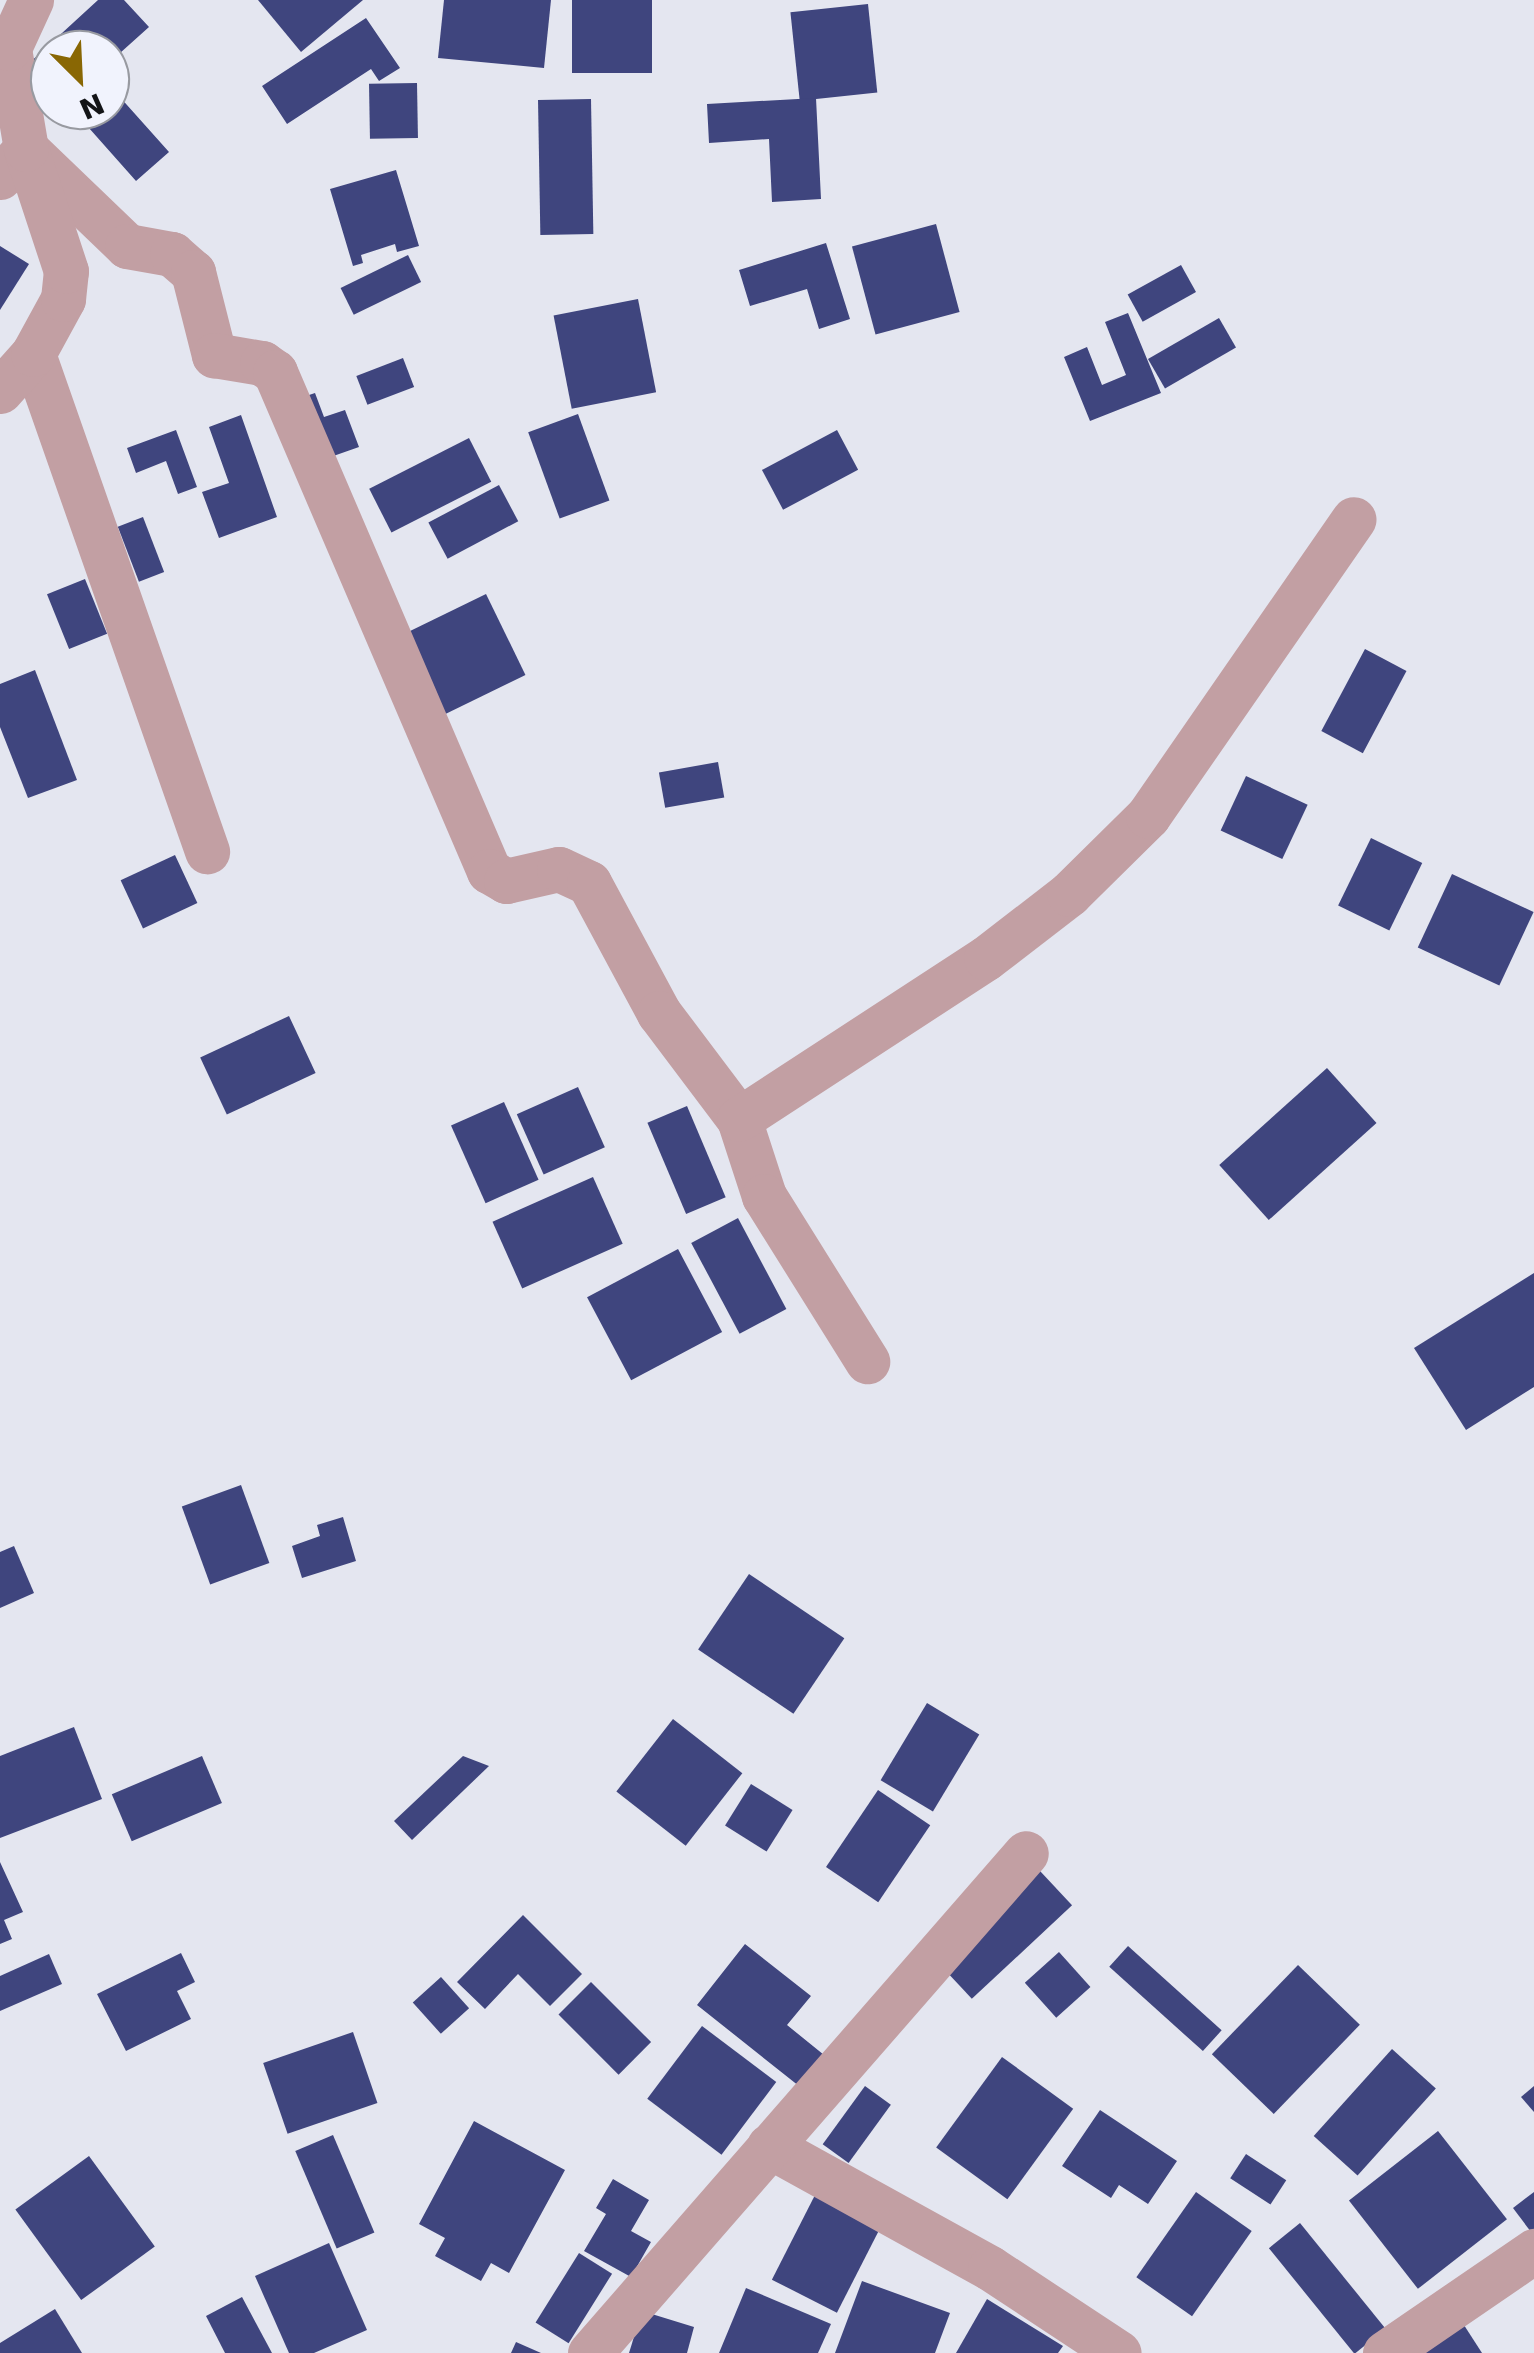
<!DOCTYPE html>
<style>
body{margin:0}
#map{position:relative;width:1534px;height:2353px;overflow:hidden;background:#e4e6f0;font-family:"DejaVu Sans",sans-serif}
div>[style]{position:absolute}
.building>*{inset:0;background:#3f457e;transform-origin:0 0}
.minor>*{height:45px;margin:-22.5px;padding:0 22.5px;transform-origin:22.5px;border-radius:22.5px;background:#c29fa3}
span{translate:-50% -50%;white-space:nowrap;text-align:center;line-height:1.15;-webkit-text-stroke:10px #f1f3fd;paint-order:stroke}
.north{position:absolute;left:30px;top:30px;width:100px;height:100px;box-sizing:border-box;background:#f1f3fd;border:2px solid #989aa1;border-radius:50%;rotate:156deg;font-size:28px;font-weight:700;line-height:40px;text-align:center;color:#131417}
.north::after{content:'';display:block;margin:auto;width:35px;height:45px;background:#896704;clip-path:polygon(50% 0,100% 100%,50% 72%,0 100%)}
</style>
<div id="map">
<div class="building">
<div style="clip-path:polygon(98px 0,124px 0,149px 27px,110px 62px,110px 50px,50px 50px,50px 95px,25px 67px)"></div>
<div style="clip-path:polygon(258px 0,363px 0,301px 52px)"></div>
<div style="clip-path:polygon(444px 0,551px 0,544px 68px,438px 58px)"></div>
<div style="left:572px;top:0;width:80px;height:73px"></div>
<div style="left:868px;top:4px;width:89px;height:78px;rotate:84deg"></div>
<div style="clip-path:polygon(366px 18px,400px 68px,379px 81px,371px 69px,287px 124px,262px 86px)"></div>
<div style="left:417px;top:83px;width:55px;height:48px;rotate:89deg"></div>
<div style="clip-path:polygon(110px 86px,169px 152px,136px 181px,73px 110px,110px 110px)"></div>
<div style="clip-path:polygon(816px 98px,821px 199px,772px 202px,769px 139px,709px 143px,707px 104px)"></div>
<div style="left:591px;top:99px;width:135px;height:53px;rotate:89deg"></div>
<div style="clip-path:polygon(396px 170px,419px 246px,397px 252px,395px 244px,361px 255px,363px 263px,353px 266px,330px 189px)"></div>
<div style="left:936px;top:224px;width:91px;height:87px;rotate:75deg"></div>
<div style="clip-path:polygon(826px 243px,850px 319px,819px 329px,807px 289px,750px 306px,739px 270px)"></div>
<div style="clip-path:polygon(0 246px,29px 264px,0 310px)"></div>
<div style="left:408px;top:255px;width:30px;height:75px;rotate:64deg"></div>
<div style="left:1181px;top:265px;width:31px;height:61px;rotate:61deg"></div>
<div style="left:638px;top:299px;width:95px;height:86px;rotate:79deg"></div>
<div style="clip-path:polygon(1128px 313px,1161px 393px,1090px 421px,1064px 357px,1087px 347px,1102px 385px,1126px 375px,1105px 322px)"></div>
<div style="left:1219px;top:318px;width:34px;height:82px;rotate:60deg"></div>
<div style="left:403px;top:358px;width:31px;height:50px;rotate:69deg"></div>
<div style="clip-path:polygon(315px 393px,324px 417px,345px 410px,359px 447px,322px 460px,300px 398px)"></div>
<div style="left:578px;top:414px;width:92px;height:53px;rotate:70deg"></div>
<div style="clip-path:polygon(241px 415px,277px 517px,219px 538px,202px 492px,229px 483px,209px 427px)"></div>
<div style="clip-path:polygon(176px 430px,197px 487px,178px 494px,166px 461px,136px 473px,127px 448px)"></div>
<div style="left:837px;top:430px;width:45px;height:85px;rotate:62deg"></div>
<div style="left:469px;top:438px;width:49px;height:112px;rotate:63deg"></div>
<div style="left:499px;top:485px;width:41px;height:80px;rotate:62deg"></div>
<div style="left:143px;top:517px;width:59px;height:27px;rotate:69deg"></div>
<div style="left:85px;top:579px;width:59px;height:41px;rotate:68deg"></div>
<div style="left:486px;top:594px;width:90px;height:97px;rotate:64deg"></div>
<div style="left:1365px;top:649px;width:47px;height:93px;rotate:28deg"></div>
<div style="clip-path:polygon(35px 670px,77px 780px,28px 798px,0 727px,0 684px)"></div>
<div style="left:718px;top:762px;width:36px;height:60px;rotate:80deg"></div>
<div style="left:1246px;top:776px;width:68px;height:60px;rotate:25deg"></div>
<div style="left:1371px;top:838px;width:57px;height:75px;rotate:26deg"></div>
<div style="left:175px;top:855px;width:53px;height:60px;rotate:65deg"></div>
<div style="left:1452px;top:874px;width:90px;height:81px;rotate:25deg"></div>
<div style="left:289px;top:1016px;width:63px;height:98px;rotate:65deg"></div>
<div style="left:1327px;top:1068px;width:74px;height:145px;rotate:48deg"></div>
<div style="left:578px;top:1087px;width:66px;height:67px;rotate:66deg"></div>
<div style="left:504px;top:1102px;width:85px;height:58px;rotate:66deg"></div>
<div style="left:687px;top:1106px;width:99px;height:43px;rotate:67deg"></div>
<div style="left:593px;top:1177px;width:73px;height:110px;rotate:66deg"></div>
<div style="left:738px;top:1218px;width:103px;height:53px;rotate:62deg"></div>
<div style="left:678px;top:1249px;width:94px;height:103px;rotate:62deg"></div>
<div style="clip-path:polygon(1534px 1273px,1534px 1387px,1466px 1430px,1414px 1348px)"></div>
<div style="left:241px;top:1485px;width:83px;height:63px;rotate:70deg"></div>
<div style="clip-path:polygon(343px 1517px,356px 1561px,302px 1578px,292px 1546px,320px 1536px,317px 1525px)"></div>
<div style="clip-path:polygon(14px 1546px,34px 1593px,0 1608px,0 1552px)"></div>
<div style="left:749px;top:1574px;width:115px;height:91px;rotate:34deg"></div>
<div style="left:927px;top:1703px;width:61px;height:90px;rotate:31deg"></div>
<div style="left:673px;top:1719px;width:88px;height:92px;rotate:38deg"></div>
<div style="clip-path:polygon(74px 1727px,102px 1799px,0 1838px,0 1756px)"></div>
<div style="left:202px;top:1756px;width:51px;height:98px;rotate:67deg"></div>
<div style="clip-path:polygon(463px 1756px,489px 1766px,412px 1840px,394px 1821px)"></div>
<div style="left:751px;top:1784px;width:49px;height:49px;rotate:32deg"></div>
<div style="left:878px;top:1790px;width:63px;height:93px;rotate:34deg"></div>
<div style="clip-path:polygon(0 1862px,23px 1912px,4px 1920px,12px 1939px,0 1944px)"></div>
<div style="left:1040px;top:1871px;width:47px;height:137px;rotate:47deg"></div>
<div style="clip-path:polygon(523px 1915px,582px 1974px,550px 2006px,518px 1974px,485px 2009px,457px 1982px)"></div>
<div style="clip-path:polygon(745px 1944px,811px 1996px,787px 2025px,829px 2059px,804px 2090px,697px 2005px)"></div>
<div style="left:1128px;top:1946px;width:126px;height:28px;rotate:42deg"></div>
<div style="left:1059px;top:1952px;width:47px;height:46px;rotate:48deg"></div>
<div style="clip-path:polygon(181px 1953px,195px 1982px,177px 1991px,191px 2019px,126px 2051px,97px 1994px)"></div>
<div style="clip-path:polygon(49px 1954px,62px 1984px,0 2011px,0 1976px)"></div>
<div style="left:1298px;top:1965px;width:86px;height:124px;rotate:44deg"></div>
<div style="left:441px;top:1977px;width:42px;height:38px;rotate:48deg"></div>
<div style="left:591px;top:1982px;width:85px;height:46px;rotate:45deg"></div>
<div style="left:702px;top:2026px;width:93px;height:91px;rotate:37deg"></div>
<div style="left:353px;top:2032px;width:75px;height:95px;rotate:71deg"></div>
<div style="left:1392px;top:2049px;width:59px;height:117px;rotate:42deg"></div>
<div style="left:1002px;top:2057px;width:88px;height:112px;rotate:36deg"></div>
<div style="left:865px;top:2086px;width:32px;height:72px;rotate:36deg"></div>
<div style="clip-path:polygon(1534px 2086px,1534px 2112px,1521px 2097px)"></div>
<div style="clip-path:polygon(1100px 2110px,1177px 2161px,1148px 2204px,1119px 2185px,1111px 2198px,1062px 2166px)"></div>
<div style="clip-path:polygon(474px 2121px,565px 2170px,509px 2273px,491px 2263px,481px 2281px,435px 2256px,445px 2238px,419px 2224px)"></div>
<div style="left:1438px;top:2131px;width:112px;height:113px;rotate:52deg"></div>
<div style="left:333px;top:2135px;width:106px;height:41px;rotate:67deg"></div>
<div style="left:1246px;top:2154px;width:48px;height:29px;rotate:33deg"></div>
<div style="left:89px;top:2156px;width:112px;height:91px;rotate:54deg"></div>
<div style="clip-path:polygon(613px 2179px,649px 2200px,631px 2231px,651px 2242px,631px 2277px,584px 2251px,606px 2214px,596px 2208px)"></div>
<div style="left:1196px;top:2192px;width:68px;height:104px;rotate:35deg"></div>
<div style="clip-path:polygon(1534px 2192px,1534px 2230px,1531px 2232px,1513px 2208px)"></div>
<div style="left:815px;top:2195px;width:73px;height:95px;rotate:27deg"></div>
<div style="left:1300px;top:2223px;width:136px;height:40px;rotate:51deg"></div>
<div style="clip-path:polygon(329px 2243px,367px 2330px,314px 2353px,289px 2353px,255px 2276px)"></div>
<div style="left:579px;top:2253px;width:39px;height:82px;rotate:32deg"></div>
<div style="clip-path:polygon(862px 2281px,950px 2313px,935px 2353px,835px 2353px)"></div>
<div style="clip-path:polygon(746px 2288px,831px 2324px,818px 2353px,719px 2353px)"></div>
<div style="clip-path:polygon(242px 2297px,272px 2353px,225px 2353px,206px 2316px)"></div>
<div style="clip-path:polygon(987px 2299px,1063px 2346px,1058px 2353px,956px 2353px)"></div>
<div style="clip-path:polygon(55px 2309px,82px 2353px,0 2353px,0 2343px)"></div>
<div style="clip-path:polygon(642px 2311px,694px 2327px,687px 2353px,629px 2353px)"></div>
<div style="clip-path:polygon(1462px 2322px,1482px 2353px,1413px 2353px)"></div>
<div style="clip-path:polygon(516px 2342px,541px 2353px,511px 2353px)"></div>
</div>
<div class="minor">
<div style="left:0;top:177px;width:38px;rotate:-47deg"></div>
<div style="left:26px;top:149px;width:140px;rotate:43.8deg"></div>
<div style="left:127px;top:246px;width:46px;rotate:10.1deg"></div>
<div style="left:172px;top:254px;width:28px;rotate:41deg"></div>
<div style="left:193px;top:272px;width:86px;rotate:75.8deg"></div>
<div style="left:214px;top:355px;width:49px;rotate:9.5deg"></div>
<div style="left:262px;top:363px;width:16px;rotate:35deg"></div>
<div style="left:275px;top:372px;width:543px;rotate:66.79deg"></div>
<div style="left:489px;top:871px;width:20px;rotate:30deg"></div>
<div style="left:506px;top:881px;width:54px;rotate:-12.8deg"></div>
<div style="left:559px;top:869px;width:33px;rotate:25deg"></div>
<div style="left:589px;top:883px;width:148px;rotate:61.7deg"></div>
<div style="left:659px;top:1013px;width:133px;rotate:53deg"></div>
<div style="left:739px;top:1119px;width:81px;rotate:72deg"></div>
<div style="left:764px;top:1196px;width:195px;rotate:58deg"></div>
<div style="left:33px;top:354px;width:527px;rotate:70.7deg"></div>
<div style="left:0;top:391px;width:50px;rotate:-48.3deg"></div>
<div style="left:33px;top:354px;width:63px;rotate:-61.4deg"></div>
<div style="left:63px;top:299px;width:28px;rotate:-84deg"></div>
<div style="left:66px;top:271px;width:128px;rotate:-108.2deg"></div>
<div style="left:26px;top:149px;width:102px;rotate:-99.6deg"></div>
<div style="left:9px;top:48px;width:53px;rotate:-65.4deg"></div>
<div style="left:739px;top:1119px;width:295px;rotate:-33.1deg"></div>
<div style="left:986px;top:958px;width:105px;rotate:-37.6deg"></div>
<div style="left:1069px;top:894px;width:111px;rotate:-44.6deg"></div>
<div style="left:1148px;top:816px;width:361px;rotate:-55.3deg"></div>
<div style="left:769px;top:2146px;width:252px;rotate:28.9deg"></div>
<div style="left:990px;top:2268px;width:154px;rotate:33.4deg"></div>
<div style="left:590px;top:2353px;width:663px;rotate:-48.91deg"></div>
<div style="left:1385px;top:2353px;width:181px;rotate:-34.4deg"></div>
</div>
<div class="north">N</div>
</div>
